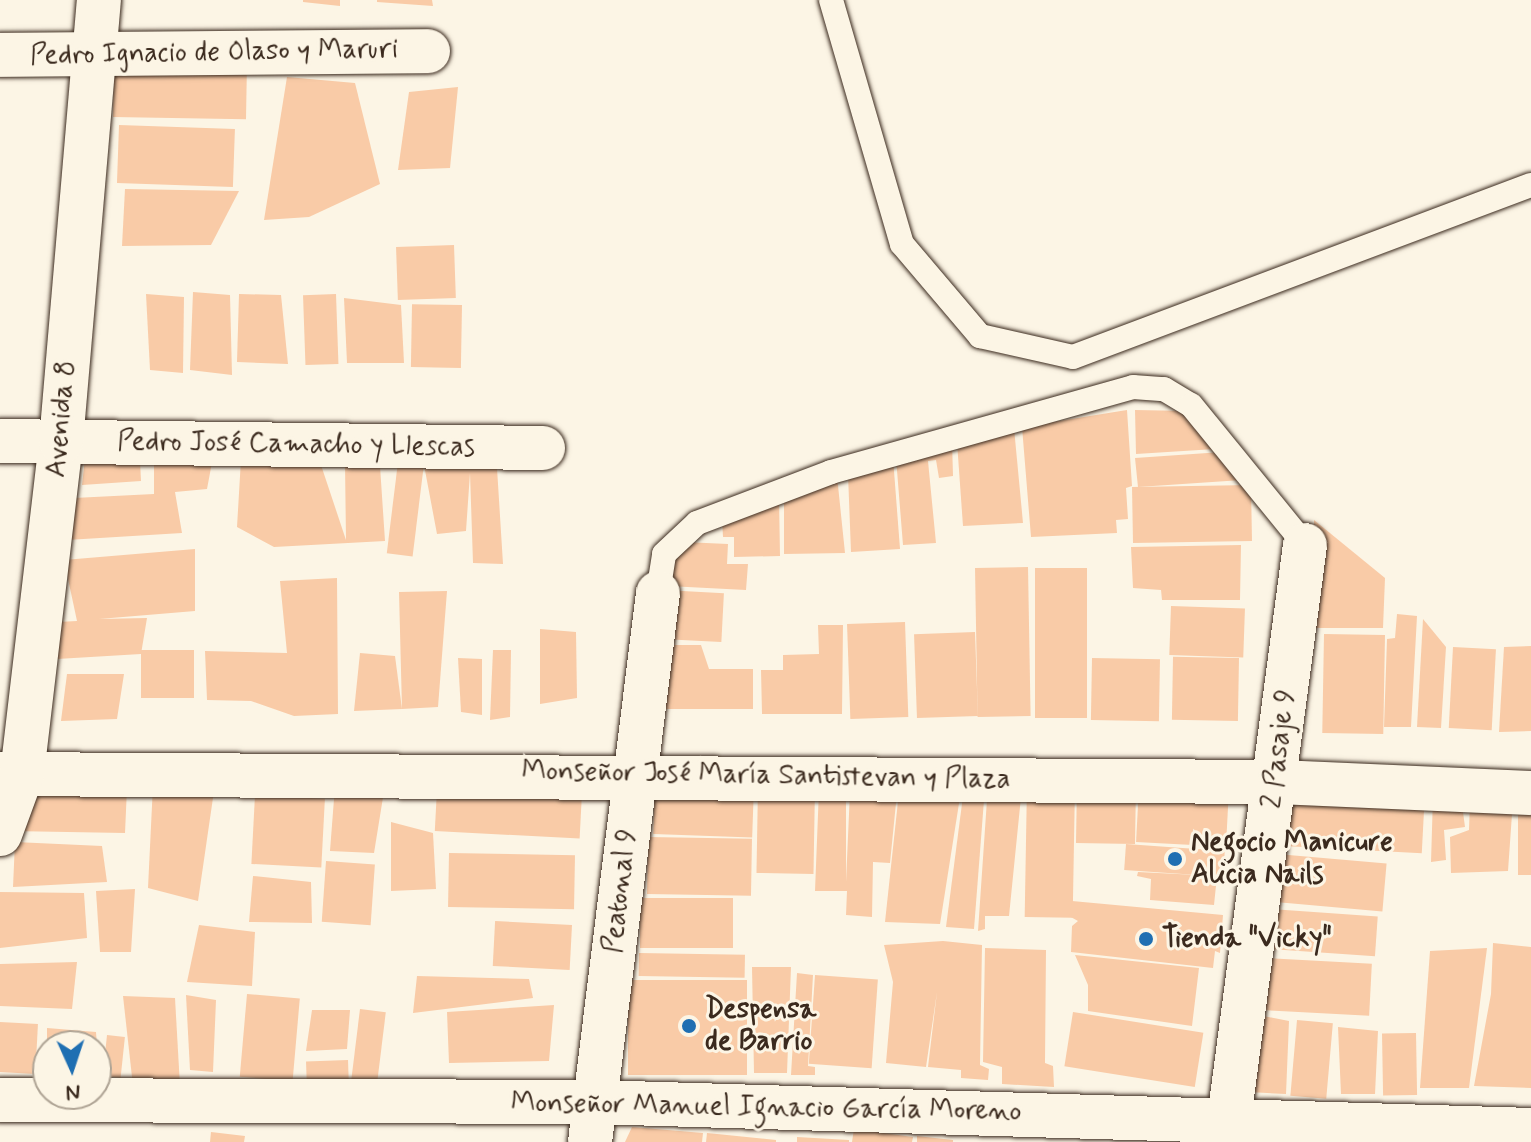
<!DOCTYPE html>
<meta charset="utf-8">
<style>
body{margin:0}
#map{position:relative;width:1531px;height:1142px;overflow:hidden;background:#fcf5e5;font-family:Mynerve,sans-serif}
div>[style]{position:absolute}
.building>*{inset:0;background:#f9cba7;transform-origin:0 0}
.roads{filter:drop-shadow(0 0 2px #3b2a1e) drop-shadow(0 0 2px #3b2a1e)}
.lane>*{height:24px;margin:-12px;padding:0 12px;transform-origin:12px;border-radius:12px;background:#fcf5e5}
.street>*{height:44px;margin:-22px;padding:0 22px;transform-origin:22px;border-radius:22px;background:#fcf5e5}
.dots>*{width:22px;height:22px;translate:-50% -50%;box-sizing:border-box;border:4px solid #fcf5e5;border-radius:50%}
span{translate:-50% -50%;white-space:nowrap;text-align:center;line-height:1.15;-webkit-text-stroke:6px #fcf5e5;paint-order:stroke}
.street-label{font-size:28px;color:#3b2a1e}
.poi-label{font-size:28px;color:#3b2a1e;font-weight:700}
.left{translate:0 -50%;text-align:left}
.north{position:absolute;left:32px;top:1030px;width:80px;height:80px;box-sizing:border-box;background:#fcf5e5;border:2px solid #afa495;border-radius:50%;rotate:177deg;font-size:22px;font-weight:700;line-height:32px;text-align:center;color:#3b2a1e}
.north::after{content:'';display:block;margin:auto;width:28px;height:36px;background:#1f6fb2;clip-path:polygon(50% 0,100% 100%,50% 72%,0 100%)}
</style>
<div id="map">
<div class="building">
<div style="clip-path:polygon(303px 0,340px 0,340px 6px,303px 2px)"></div>
<div style="clip-path:polygon(377px 0,432px 0,433px 6px,377px 2px)"></div>
<div style="left:114px;top:61px;width:133px;height:56px;rotate:1deg"></div>
<div style="clip-path:polygon(287px 77px,355px 83px,380px 184px,309px 217px,264px 220px)"></div>
<div style="clip-path:polygon(458px 87px,450px 168px,398px 170px,409px 92px)"></div>
<div style="left:119px;top:125px;width:116px;height:58px;rotate:2deg"></div>
<div style="clip-path:polygon(125px 189px,239px 191px,211px 245px,122px 246px)"></div>
<div style="left:454px;top:245px;width:53px;height:58px;rotate:88deg"></div>
<div style="clip-path:polygon(193px 292px,230px 295px,232px 375px,190px 370px)"></div>
<div style="clip-path:polygon(146px 294px,184px 297px,183px 373px,150px 370px)"></div>
<div style="clip-path:polygon(239px 294px,281px 295px,288px 364px,237px 362px)"></div>
<div style="left:336px;top:294px;width:70px;height:33px;rotate:88deg"></div>
<div style="clip-path:polygon(344px 298px,401px 305px,404px 363px,347px 363px)"></div>
<div style="left:462px;top:305px;width:63px;height:50px;rotate:91deg"></div>
<div style="clip-path:polygon(1127px 410px,1132px 486px,1126px 488px,1128px 519px,1116px 520px,1117px 533px,1031px 537px,1022px 427px)"></div>
<div style="clip-path:polygon(1135px 410px,1187px 411px,1215px 449px,1136px 454px)"></div>
<div style="clip-path:polygon(1014px 428px,1023px 523px,963px 526px,957px 442px)"></div>
<div style="clip-path:polygon(952px 441px,953px 476px,939px 478px,936px 460px,928px 461px,936px 543px,903px 545px,896px 458px)"></div>
<div style="clip-path:polygon(154px 444px,213px 457px,207px 489px,175px 492px,182px 533px,67px 540px,74px 498px,154px 494px)"></div>
<div style="clip-path:polygon(1222px 452px,1242px 480px,1138px 487px,1135px 458px)"></div>
<div style="clip-path:polygon(893px 458px,900px 549px,851px 552px,848px 474px)"></div>
<div style="clip-path:polygon(85px 459px,140px 461px,141px 481px,82px 485px)"></div>
<div style="clip-path:polygon(241px 459px,320px 462px,346px 540px,345px 464px,380px 466px,385px 541px,274px 547px,237px 527px)"></div>
<div style="left:398px;top:462px;width:26px;height:92px;rotate:7deg"></div>
<div style="clip-path:polygon(424px 465px,497px 468px,503px 564px,473px 563px,470px 473px,466px 531px,437px 534px)"></div>
<div style="clip-path:polygon(837px 476px,845px 553px,784px 554px,784px 495px)"></div>
<div style="left:1251px;top:485px;width:56px;height:119px;rotate:89deg"></div>
<div style="clip-path:polygon(779px 497px,780px 556px,734px 557px,734px 537px,723px 537px,722px 519px)"></div>
<div style="clip-path:polygon(1314px 520px,1385px 578px,1383px 628px,1314px 628px)"></div>
<div style="clip-path:polygon(684px 542px,728px 544px,727px 564px,748px 564px,746px 590px,668px 586px,667px 557px)"></div>
<div style="clip-path:polygon(1241px 545px,1240px 600px,1162px 600px,1161px 590px,1133px 588px,1131px 547px)"></div>
<div style="clip-path:polygon(195px 549px,195px 611px,99px 619px,147px 618px,141px 654px,57px 659px,58px 622px,77px 621px,64px 560px)"></div>
<div style="left:1028px;top:567px;width:149px;height:53px;rotate:89deg"></div>
<div style="left:1087px;top:568px;width:150px;height:52px;rotate:90deg"></div>
<div style="clip-path:polygon(337px 578px,338px 714px,294px 716px,251px 701px,207px 700px,205px 651px,287px 653px,280px 581px)"></div>
<div style="left:664px;top:590px;width:60px;height:49px;rotate:3deg"></div>
<div style="clip-path:polygon(447px 591px,438px 707px,402px 709px,399px 592px)"></div>
<div style="left:1171px;top:606px;width:74px;height:49px;rotate:2deg"></div>
<div style="clip-path:polygon(1397px 614px,1417px 616px,1411px 727px,1384px 727px,1387px 639px,1395px 638px)"></div>
<div style="clip-path:polygon(1423px 619px,1446px 647px,1441px 728px,1417px 727px)"></div>
<div style="left:905px;top:622px;width:95px;height:58px;rotate:88deg"></div>
<div style="clip-path:polygon(818px 625px,843px 625px,842px 714px,762px 714px,761px 670px,783px 670px,783px 655px,819px 654px)"></div>
<div style="clip-path:polygon(540px 629px,576px 632px,577px 698px,540px 704px)"></div>
<div style="left:975px;top:632px;width:84px;height:61px;rotate:88deg"></div>
<div style="left:1324px;top:634px;width:61px;height:99px;rotate:1deg"></div>
<div style="clip-path:polygon(657px 645px,701px 645px,709px 669px,753px 669px,753px 709px,658px 709px)"></div>
<div style="clip-path:polygon(1531px 646px,1531px 731px,1499px 732px,1504px 647px)"></div>
<div style="left:1453px;top:647px;width:43px;height:81px;rotate:3deg"></div>
<div style="left:194px;top:650px;width:48px;height:53px;rotate:90deg"></div>
<div style="clip-path:polygon(493px 650px,511px 650px,510px 717px,490px 720px)"></div>
<div style="clip-path:polygon(360px 653px,395px 656px,402px 709px,354px 711px)"></div>
<div style="clip-path:polygon(458px 658px,482px 659px,482px 715px,461px 712px)"></div>
<div style="left:1092px;top:658px;width:68px;height:62px;rotate:1deg"></div>
<div style="left:1239px;top:658px;width:63px;height:66px;rotate:91deg"></div>
<div style="clip-path:polygon(67px 674px,124px 674px,117px 719px,61px 721px)"></div>
<div style="left:655px;top:783px;width:99px;height:51px;rotate:2deg"></div>
<div style="clip-path:polygon(215px 784px,198px 901px,148px 888px,153px 785px)"></div>
<div style="left:1027px;top:784px;width:48px;height:133px;rotate:1deg"></div>
<div style="clip-path:polygon(29px 785px,127px 788px,125px 833px,10px 831px)"></div>
<div style="clip-path:polygon(385px 785px,374px 853px,330px 851px,335px 786px)"></div>
<div style="clip-path:polygon(988px 785px,1022px 787px,1009px 916px,985px 916px,985px 929px,978px 931px)"></div>
<div style="left:1077px;top:785px;width:59px;height:58px;rotate:1deg"></div>
<div style="left:758px;top:786px;width:57px;height:87px;rotate:1deg"></div>
<div style="left:1139px;top:786px;width:90px;height:56px;rotate:3deg"></div>
<div style="left:1287px;top:788px;width:138px;height:58px;rotate:3deg"></div>
<div style="left:437px;top:789px;width:145px;height:42px;rotate:3deg"></div>
<div style="clip-path:polygon(819px 789px,846px 790px,846px 882px,850px 791px,897px 793px,890px 863px,873px 862px,872px 917px,846px 915px,847px 891px,815px 891px)"></div>
<div style="clip-path:polygon(899px 792px,960px 797px,940px 924px,885px 922px)"></div>
<div style="left:255px;top:795px;width:70px;height:69px;rotate:3deg"></div>
<div style="clip-path:polygon(963px 796px,984px 800px,974px 929px,946px 927px)"></div>
<div style="clip-path:polygon(1433px 796px,1461px 797px,1465px 827px,1444px 830px,1446px 860px,1431px 862px)"></div>
<div style="clip-path:polygon(1513px 800px,1508px 871px,1451px 873px,1450px 837px,1469px 830px,1470px 801px)"></div>
<div style="left:1518px;top:801px;width:13px;height:74px"></div>
<div style="clip-path:polygon(391px 822px,433px 833px,436px 889px,391px 891px)"></div>
<div style="left:648px;top:837px;width:104px;height:57px;rotate:1deg"></div>
<div style="clip-path:polygon(15px 842px,102px 846px,107px 882px,13px 887px)"></div>
<div style="left:1126px;top:844px;width:99px;height:26px;rotate:4deg"></div>
<div style="left:449px;top:853px;width:126px;height:54px;rotate:1deg"></div>
<div style="left:1277px;top:854px;width:110px;height:48px;rotate:5deg"></div>
<div style="left:326px;top:861px;width:49px;height:61px;rotate:4deg"></div>
<div style="clip-path:polygon(1138px 872px,1217px 876px,1214px 905px,1150px 900px,1151px 879px,1137px 876px)"></div>
<div style="clip-path:polygon(253px 876px,311px 882px,312px 923px,249px 922px)"></div>
<div style="clip-path:polygon(135px 889px,131px 952px,100px 952px,96px 891px)"></div>
<div style="clip-path:polygon(0 892px,84px 893px,87px 938px,0 948px)"></div>
<div style="left:733px;top:898px;width:50px;height:93px;rotate:90deg"></div>
<div style="clip-path:polygon(1072px 901px,1223px 915px,1220px 953px,1215px 951px,1213px 968px,1071px 952px,1072px 926px,1078px 921px,1069px 916px)"></div>
<div style="left:1271px;top:909px;width:107px;height:40px;rotate:4deg"></div>
<div style="clip-path:polygon(199px 925px,255px 932px,252px 986px,187px 982px)"></div>
<div style="left:572px;top:925px;width:45px;height:77px;rotate:93deg"></div>
<div style="clip-path:polygon(943px 941px,982px 945px,980px 1065px,989px 1069px,988px 1080px,961px 1078px,961px 1070px,928px 1067px,937px 992px,926px 1067px,886px 1063px,893px 982px,884px 945px)"></div>
<div style="clip-path:polygon(1493px 943px,1531px 947px,1531px 1088px,1474px 1086px,1491px 994px)"></div>
<div style="clip-path:polygon(985px 948px,1046px 950px,1045px 1063px,1053px 1066px,1054px 1087px,1002px 1084px,1002px 1067px,983px 1062px)"></div>
<div style="clip-path:polygon(1487px 948px,1469px 1088px,1420px 1088px,1430px 951px)"></div>
<div style="left:639px;top:953px;width:106px;height:23px;rotate:1deg"></div>
<div style="clip-path:polygon(1075px 955px,1199px 968px,1192px 1026px,1088px 1011px,1088px 985px)"></div>
<div style="left:1263px;top:958px;width:109px;height:52px;rotate:3deg"></div>
<div style="clip-path:polygon(77px 962px,72px 1009px,0 1006px,0 964px)"></div>
<div style="clip-path:polygon(752px 967px,791px 967px,787px 1073px,754px 1073px)"></div>
<div style="clip-path:polygon(797px 973px,813px 975px,808px 1066px,815px 1067px,815px 1075px,791px 1075px)"></div>
<div style="left:815px;top:975px;width:63px;height:89px;rotate:4deg"></div>
<div style="clip-path:polygon(417px 976px,529px 979px,533px 998px,413px 1013px)"></div>
<div style="left:628px;top:980px;width:119px;height:95px"></div>
<div style="left:247px;top:994px;width:53px;height:83px;rotate:5deg"></div>
<div style="clip-path:polygon(186px 995px,216px 1000px,213px 1072px,190px 1070px)"></div>
<div style="clip-path:polygon(123px 996px,175px 998px,180px 1086px,133px 1086px)"></div>
<div style="clip-path:polygon(554px 1005px,549px 1061px,449px 1063px,447px 1012px)"></div>
<div style="left:360px;top:1009px;width:26px;height:71px;rotate:7deg"></div>
<div style="clip-path:polygon(312px 1010px,350px 1010px,347px 1049px,306px 1051px)"></div>
<div style="left:1073px;top:1012px;width:132px;height:55px;rotate:9deg"></div>
<div style="clip-path:polygon(1258px 1015px,1289px 1021px,1286px 1094px,1248px 1092px)"></div>
<div style="left:1297px;top:1020px;width:36px;height:76px;rotate:5deg"></div>
<div style="left:0;top:1022px;width:38px;height:50px;rotate:3deg"></div>
<div style="clip-path:polygon(1338px 1027px,1378px 1031px,1375px 1094px,1341px 1094px)"></div>
<div style="clip-path:polygon(47px 1028px,96px 1032px,97px 1046px,47px 1046px)"></div>
<div style="left:1416px;top:1033px;width:62px;height:34px;rotate:89deg"></div>
<div style="left:107px;top:1035px;width:18px;height:41px;rotate:6deg"></div>
<div style="left:348px;top:1060px;width:25px;height:42px;rotate:88deg"></div>
<div style="clip-path:polygon(632px 1127px,703px 1133px,702px 1142px,625px 1142px)"></div>
<div style="clip-path:polygon(854px 1129px,913px 1137px,912px 1142px,852px 1142px)"></div>
<div style="clip-path:polygon(211px 1132px,245px 1136px,244px 1142px,210px 1142px)"></div>
<div style="clip-path:polygon(707px 1133px,776px 1140px,776px 1142px,706px 1142px)"></div>
<div style="clip-path:polygon(917px 1136px,953px 1140px,953px 1142px,917px 1142px)"></div>
<div style="clip-path:polygon(797px 1137px,849px 1140px,849px 1142px,797px 1142px)"></div>
</div>
<div class="roads">
<div class="lane">
<div style="left:831px;top:0;width:254px;rotate:73.8deg"></div>
<div style="left:902px;top:244px;width:121px;rotate:49.7deg"></div>
<div style="left:980px;top:336px;width:95px;rotate:12.7deg"></div>
<div style="left:1073px;top:357px;width:489px;rotate:-20.6deg"></div>
<div style="left:658px;top:593px;width:39px;rotate:-81deg"></div>
<div style="left:664px;top:554px;width:45px;rotate:-43.2deg"></div>
<div style="left:697px;top:523px;width:143px;rotate:-20.8deg"></div>
<div style="left:831px;top:472px;width:314px;rotate:-15.7deg"></div>
<div style="left:1133px;top:387px;width:31px;rotate:4deg"></div>
<div style="left:1164px;top:389px;width:31px;rotate:31deg"></div>
<div style="left:1191px;top:405px;width:181px;rotate:50.8deg"></div>
</div>
<div class="street">
<div style="left:0;top:55px;width:428px;rotate:-0.5deg"></div>
<div style="left:0;top:441px;width:543px;rotate:0.74deg"></div>
<div style="left:0;top:774px;width:1277px;rotate:0.36deg"></div>
<div style="left:1277px;top:782px;width:254px;rotate:2.5deg"></div>
<div style="left:0;top:834px;width:64px;rotate:-69.9deg"></div>
<div style="left:22px;top:774px;width:334px;rotate:-83.3deg"></div>
<div style="left:61px;top:442px;width:444px;rotate:-85.1deg"></div>
<div style="left:0;top:1100px;width:594px;rotate:0.19deg"></div>
<div style="left:594px;top:1102px;width:937px;rotate:1.71deg"></div>
<div style="left:590px;top:1142px;width:553px;rotate:-82.94deg"></div>
<div style="left:1226px;top:1142px;width:602px;rotate:-82.46deg"></div>
</div>
</div>
<div class="dots">
<div style="left:1175px;top:859px;background:#1f6fb2"></div>
<div style="left:1146px;top:939px;background:#1f6fb2"></div>
<div style="left:689px;top:1026px;background:#1f6fb2"></div>
</div>
<div class="street-label">
<span style="left:214px;top:53px;rotate:-1deg">Pedro Ignacio de Olaso y Maruri</span>
<span style="left:62px;top:419px;rotate:-85deg">Avenida 8</span>
<span style="left:296px;top:445px;rotate:1deg">Pedro José Camacho y Llescas</span>
<span style="left:1280px;top:749px;rotate:-83deg">2 Pasaje 9</span>
<span style="left:766px;top:776px;rotate:1deg">Monseñor José María Santistevan y Plaza</span>
<span style="left:621px;top:891px;rotate:-83deg">Peatonal 9</span>
<span style="left:766px;top:1108px;rotate:1deg">Monseñor Manuel Ignacio García Moreno</span>
</div>
<div class="poi-label">
<span class="left" style="left:1191px;top:859px">Negocio Manicure<br>Alicia Nails</span>
<span class="left" style="left:1162px;top:939px">Tienda "Vicky"</span>
<span class="left" style="left:705px;top:1026px">Despensa<br>de Barrio</span>
</div>
<div class="north">N</div>
</div>
